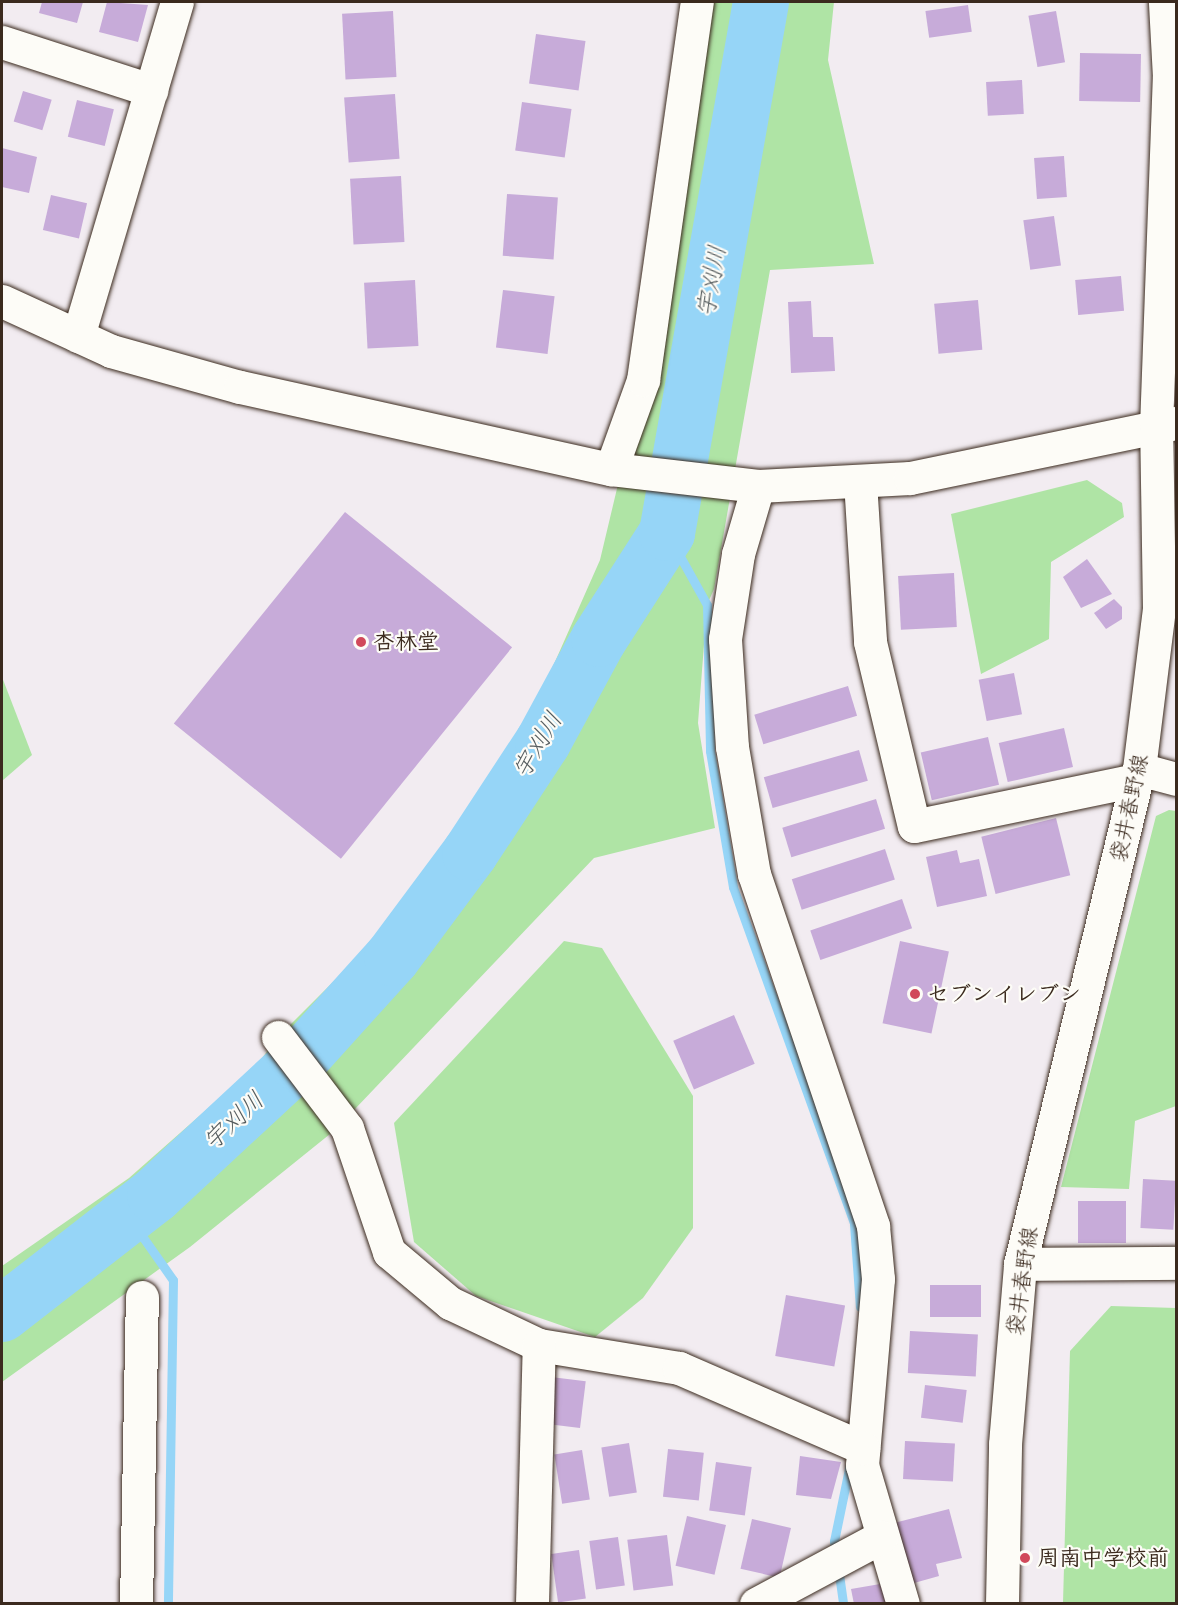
<!DOCTYPE html>
<meta charset="utf-8">
<style>
body{margin:0}
#map{position:relative;width:1178px;height:1605px;overflow:hidden;background:#f2ecf1;font-family:Sriracha,"Klee One",sans-serif}
div>[style]{position:absolute}
.green>*{inset:0;background:#afe4a5}
.stream>*{height:9px;margin:-4.5px;padding:0 4.5px;transform-origin:4.5px;border-radius:4.5px;background:#96d5f7}
.river>*{height:56px;margin:-28px;padding:0 28px;transform-origin:28px;border-radius:28px;background:#96d5f7}
.building>*{inset:0;background:#c7abd9;transform-origin:0 0}
.roads{filter:drop-shadow(0 0 2px #3b2a1e) drop-shadow(0 0 2px #3b2a1e)}
.street>*{height:33px;margin:-16.5px;padding:0 16.5px;transform-origin:16.5px;border-radius:16.5px;background:#fdfcf7}
.secondary>*{height:33px;margin:-16.5px;padding:0 16.5px;transform-origin:16.5px;border-radius:16.5px;background:#fdfcf7}
.primary>*{height:33px;margin:-16.5px;padding:0 16.5px;transform-origin:16.5px;border-radius:16.5px;background:#fdfcf7}
.dots>*{width:16px;height:16px;translate:-50% -50%;box-sizing:border-box;border:3px solid #fdfcf7;border-radius:50%}
span{translate:-50% -50%;white-space:nowrap;text-align:center;line-height:1.15;-webkit-text-stroke:4.5px #fdfcf7;paint-order:stroke}
.poi-label{font-size:22px;color:#3b2a1e;font-weight:700}
.left{translate:0 -50%;text-align:left}
.street-label{font-size:22px;color:#3b2a1e}
.water-label{font-size:24px;color:#565d5f;font-style:italic}
.frame{position:absolute;inset:0;border:3px solid #3b2a1e;pointer-events:none}
</style>
<div id="map">
<div class="green">
<div style="clip-path:polygon(708px 2px,834px 2px,828px 60px,874px 264px,770px 270px,714px 589px,707px 605px,698px 723px,715px 828px,594px 858px,335px 1130px,190px 1247px,2px 1382px,2px 1266px,129px 1178px,256px 1066px,278px 1037px,410px 905px,531px 716px,600px 560px,644px 375px)"></div>
<div style="clip-path:polygon(1087px 480px,1122px 503px,1124px 517px,1051px 562px,1049px 639px,981px 674px,951px 514px)"></div>
<div style="clip-path:polygon(2px 677px,32px 755px,2px 781px)"></div>
<div style="clip-path:polygon(1169px 810px,1176px 811px,1176px 1106px,1135px 1121px,1129px 1189px,1061px 1187px,1156px 816px)"></div>
<div style="clip-path:polygon(564px 941px,602px 948px,693px 1096px,693px 1228px,643px 1298px,595px 1337px,476px 1296px,414px 1242px,394px 1123px)"></div>
<div style="clip-path:polygon(1111px 1306px,1176px 1308px,1176px 1603px,1063px 1603px,1070px 1351px)"></div>
</div>
<div class="stream">
<div style="left:667px;top:533px;width:82px;rotate:60.9deg"></div>
<div style="left:707px;top:605px;width:146px;rotate:88.8deg"></div>
<div style="left:710px;top:751px;width:138px;rotate:80.4deg"></div>
<div style="left:733px;top:887px;width:358px;rotate:70.2deg"></div>
<div style="left:854px;top:1224px;width:83px;rotate:85.9deg"></div>
<div style="left:128px;top:1216px;width:78px;rotate:54.9deg"></div>
<div style="left:173px;top:1280px;width:324px;rotate:90.9deg"></div>
<div style="left:836px;top:1554px;width:13px;rotate:-99deg"></div>
<div style="left:834px;top:1541px;width:79px;rotate:-78.3deg"></div>
<div style="left:838px;top:1567px;width:37px;rotate:82deg"></div>
</div>
<div class="river">
<div style="left:2px;top:1314px;width:194px;rotate:-37.9deg"></div>
<div style="left:155px;top:1195px;width:194px;rotate:-42.9deg"></div>
<div style="left:297px;top:1063px;width:142px;rotate:-47.9deg"></div>
<div style="left:392px;top:958px;width:131px;rotate:-53.4deg"></div>
<div style="left:470px;top:853px;width:133px;rotate:-56.7deg"></div>
<div style="left:543px;top:742px;width:117px;rotate:-61.5deg"></div>
<div style="left:599px;top:639px;width:126px;rotate:-57.3deg"></div>
<div style="left:667px;top:533px;width:539px;rotate:-79.96deg"></div>
</div>
<div class="building">
<div style="clip-path:polygon(42px 2px,83px 2px,77px 23px,39px 13px)"></div>
<div style="clip-path:polygon(107px 2px,148px 5px,138px 42px,99px 32px)"></div>
<div style="left:968px;top:5px;width:27px;height:43px;rotate:82deg"></div>
<div style="left:393px;top:11px;width:66px;height:51px;rotate:87deg"></div>
<div style="left:1056px;top:11px;width:52px;height:28px;rotate:80deg"></div>
<div style="left:536px;top:34px;width:50px;height:50px;rotate:8deg"></div>
<div style="left:1080px;top:53px;width:61px;height:48px;rotate:1deg"></div>
<div style="left:1022px;top:80px;width:34px;height:36px;rotate:87deg"></div>
<div style="left:23px;top:91px;width:30px;height:32px;rotate:17deg"></div>
<div style="left:395px;top:94px;width:65px;height:51px;rotate:86deg"></div>
<div style="left:77px;top:100px;width:38px;height:38px;rotate:14deg"></div>
<div style="left:522px;top:102px;width:50px;height:49px;rotate:8deg"></div>
<div style="clip-path:polygon(2px 148px,37px 157px,29px 193px,2px 187px)"></div>
<div style="left:1064px;top:156px;width:41px;height:30px;rotate:86deg"></div>
<div style="left:401px;top:176px;width:66px;height:51px;rotate:87deg"></div>
<div style="left:507px;top:194px;width:51px;height:62px;rotate:4deg"></div>
<div style="left:51px;top:195px;width:37px;height:36px;rotate:13deg"></div>
<div style="left:1054px;top:216px;width:50px;height:31px;rotate:82deg"></div>
<div style="left:1121px;top:276px;width:35px;height:46px;rotate:85deg"></div>
<div style="left:415px;top:280px;width:66px;height:51px;rotate:87deg"></div>
<div style="left:503px;top:290px;width:52px;height:58px;rotate:7deg"></div>
<div style="left:978px;top:300px;width:50px;height:44px;rotate:85deg"></div>
<div style="clip-path:polygon(811px 301px,813px 337px,833px 337px,835px 371px,791px 373px,788px 302px)"></div>
<div style="left:345px;top:512px;width:215px;height:272px;rotate:39deg"></div>
<div style="clip-path:polygon(1087px 559px,1112px 594px,1081px 608px,1063px 577px)"></div>
<div style="left:954px;top:573px;width:54px;height:56px;rotate:87deg"></div>
<div style="clip-path:polygon(1114px 599px,1122px 607px,1122px 619px,1106px 629px,1094px 613px)"></div>
<div style="left:1014px;top:673px;width:42px;height:36px;rotate:79deg"></div>
<div style="left:848px;top:686px;width:31px;height:98px;rotate:73deg"></div>
<div style="left:1064px;top:728px;width:40px;height:67px;rotate:77deg"></div>
<div style="left:988px;top:737px;width:49px;height:69px;rotate:77deg"></div>
<div style="left:859px;top:750px;width:32px;height:99px;rotate:74deg"></div>
<div style="left:876px;top:799px;width:31px;height:98px;rotate:73deg"></div>
<div style="left:1056px;top:818px;width:59px;height:77px;rotate:76deg"></div>
<div style="left:885px;top:849px;width:32px;height:98px;rotate:72deg"></div>
<div style="clip-path:polygon(957px 850px,960px 863px,979px 859px,987px 896px,937px 907px,926px 857px)"></div>
<div style="left:902px;top:899px;width:31px;height:97px;rotate:71deg"></div>
<div style="left:900px;top:941px;width:50px;height:84px;rotate:12deg"></div>
<div style="left:734px;top:1015px;width:53px;height:66px;rotate:67deg"></div>
<div style="left:1143px;top:1179px;width:33px;height:49px;rotate:3deg"></div>
<div style="left:1078px;top:1201px;width:48px;height:42px"></div>
<div style="left:981px;top:1285px;width:32px;height:51px;rotate:90deg"></div>
<div style="left:786px;top:1295px;width:60px;height:62px;rotate:10deg"></div>
<div style="left:910px;top:1331px;width:68px;height:42px;rotate:3deg"></div>
<div style="left:551px;top:1377px;width:35px;height:47px;rotate:7deg"></div>
<div style="left:925px;top:1385px;width:42px;height:33px;rotate:7deg"></div>
<div style="left:905px;top:1441px;width:50px;height:38px;rotate:3deg"></div>
<div style="left:629px;top:1443px;width:50px;height:28px;rotate:81deg"></div>
<div style="left:668px;top:1449px;width:36px;height:48px;rotate:6deg"></div>
<div style="left:582px;top:1450px;width:50px;height:28px;rotate:81deg"></div>
<div style="clip-path:polygon(800px 1456px,841px 1462px,831px 1499px,796px 1495px)"></div>
<div style="left:716px;top:1462px;width:36px;height:49px;rotate:8deg"></div>
<div style="clip-path:polygon(949px 1509px,962px 1558px,936px 1564px,939px 1576px,907px 1585px,890px 1524px)"></div>
<div style="left:687px;top:1516px;width:40px;height:51px;rotate:13deg"></div>
<div style="left:752px;top:1519px;width:40px;height:51px;rotate:13deg"></div>
<div style="left:667px;top:1535px;width:51px;height:40px;rotate:83deg"></div>
<div style="left:618px;top:1537px;width:49px;height:29px;rotate:82deg"></div>
<div style="left:579px;top:1550px;width:49px;height:28px;rotate:82deg"></div>
<div style="clip-path:polygon(886px 1583px,890px 1604px,854px 1604px,851px 1589px)"></div>
</div>
<div class="roads">
<div class="street">
<div style="left:2px;top:42px;width:157px;rotate:17.9deg"></div>
<div style="left:78px;top:336px;width:348px;rotate:-73.5deg"></div>
<div style="left:611px;top:469px;width:95px;rotate:-70.2deg"></div>
<div style="left:643px;top:380px;width:382px;rotate:-81.9deg"></div>
<div style="left:860px;top:481px;width:161px;rotate:86.4deg"></div>
<div style="left:870px;top:642px;width:189px;rotate:76.6deg"></div>
<div style="left:914px;top:826px;width:228px;rotate:-11.7deg"></div>
<div style="left:758px;top:486px;width:71px;rotate:106.4deg"></div>
<div style="left:738px;top:554px;width:86px;rotate:98.7deg"></div>
<div style="left:725px;top:639px;width:108px;rotate:86.3deg"></div>
<div style="left:732px;top:747px;width:129px;rotate:80.2deg"></div>
<div style="left:754px;top:874px;width:372px;rotate:71.3deg"></div>
<div style="left:873px;top:1226px;width:53px;rotate:84.6deg"></div>
<div style="left:878px;top:1279px;width:187px;rotate:94.9deg"></div>
<div style="left:862px;top:1465px;width:145px;rotate:73.6deg"></div>
<div style="left:278px;top:1037px;width:114px;rotate:52.8deg"></div>
<div style="left:347px;top:1128px;width:131px;rotate:71.3deg"></div>
<div style="left:389px;top:1252px;width:80px;rotate:39.9deg"></div>
<div style="left:450px;top:1303px;width:98px;rotate:25.3deg"></div>
<div style="left:539px;top:1345px;width:142px;rotate:9.3deg"></div>
<div style="left:679px;top:1368px;width:201px;rotate:23.5deg"></div>
<div style="left:1020px;top:1264px;width:156px;rotate:-0.4deg"></div>
<div style="left:136px;top:1604px;width:307px;rotate:-88.9deg"></div>
<div style="left:532px;top:1604px;width:259px;rotate:-88.5deg"></div>
<div style="left:756px;top:1604px;width:142px;rotate:-28.2deg"></div>
</div>
<div class="secondary">
<div style="left:2px;top:301px;width:120px;rotate:24.6deg"></div>
<div style="left:111px;top:351px;width:134px;rotate:15.6deg"></div>
<div style="left:240px;top:387px;width:380px;rotate:12.5deg"></div>
<div style="left:611px;top:469px;width:148px;rotate:6.6deg"></div>
<div style="left:758px;top:486px;width:152px;rotate:-3deg"></div>
<div style="left:910px;top:478px;width:272px;rotate:-11.7deg"></div>
<div style="left:1139px;top:769px;width:38px;rotate:15deg"></div>
</div>
<div class="primary">
<div style="left:1002px;top:1604px;width:160px;rotate:-88.9deg"></div>
<div style="left:1005px;top:1444px;width:181px;rotate:-85.2deg"></div>
<div style="left:1020px;top:1264px;width:509px;rotate:-76.48deg"></div>
<div style="left:1139px;top:769px;width:161px;rotate:-82.9deg"></div>
<div style="left:1159px;top:609px;width:182px;rotate:-90.9deg"></div>
<div style="left:1156px;top:427px;width:350px;rotate:-87.9deg"></div>
<div style="left:1169px;top:77px;width:75px;rotate:-93.1deg"></div>
</div>
</div>
<div class="dots">
<div style="left:361px;top:642px;background:#d1495b"></div>
<div style="left:915px;top:994px;background:#d1495b"></div>
<div style="left:1025px;top:1558px;background:#d1495b"></div>
</div>
<div class="poi-label">
<span class="left" style="left:373px;top:642px">杏林堂</span>
<span class="left" style="left:927px;top:994px">セブンイレブン</span>
<span class="left" style="left:1037px;top:1558px">周南中学校前</span>
</div>
<div class="street-label">
<span style="left:1129px;top:808px;rotate:-78deg">袋井春野線</span>
<span style="left:1022px;top:1281px;rotate:-82deg">袋井春野線</span>
</div>
<div class="water-label">
<span style="left:712px;top:281px;rotate:-80deg">宇刈川</span>
<span style="left:538px;top:745px;rotate:-59deg">宇刈川</span>
<span style="left:234px;top:1121px;rotate:-43deg">宇刈川</span>
</div>
<div class="frame"></div>
</div>
